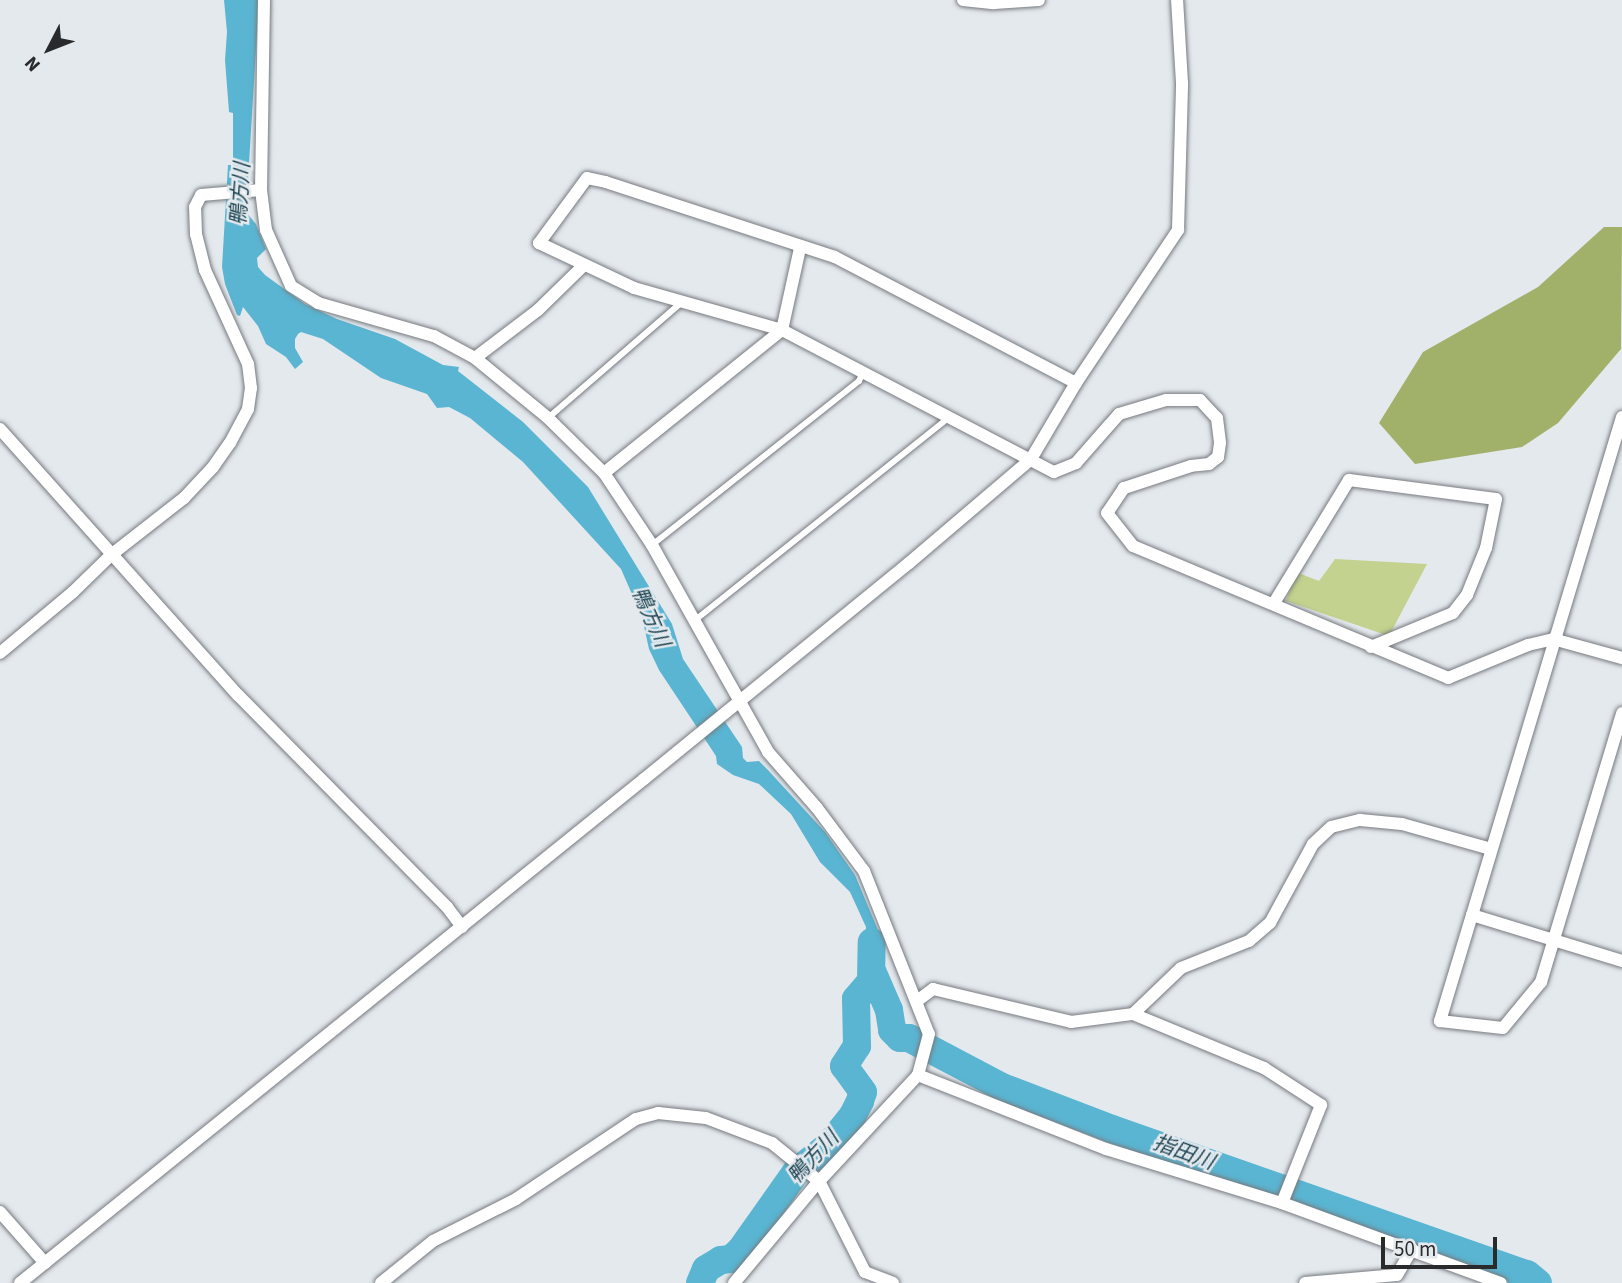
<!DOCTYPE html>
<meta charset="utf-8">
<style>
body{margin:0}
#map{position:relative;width:1622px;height:1283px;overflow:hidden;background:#e4e9ee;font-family:"Source Sans 3","Noto Sans JP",sans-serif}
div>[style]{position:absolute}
.green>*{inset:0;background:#c3d28e}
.forest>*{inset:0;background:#a2b16a}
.water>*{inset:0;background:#5ab5d2}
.river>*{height:28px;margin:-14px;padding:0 14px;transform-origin:14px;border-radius:14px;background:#5ab5d2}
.roads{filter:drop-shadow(0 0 2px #767a7f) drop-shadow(0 0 2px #767a7f)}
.lane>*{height:6px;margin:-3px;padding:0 3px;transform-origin:3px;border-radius:3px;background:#fff}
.street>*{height:12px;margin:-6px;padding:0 6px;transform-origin:6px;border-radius:6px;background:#fff}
span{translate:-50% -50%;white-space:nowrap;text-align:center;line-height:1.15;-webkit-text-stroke:5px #e4e9ee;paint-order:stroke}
.water-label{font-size:21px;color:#1d4653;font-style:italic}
.north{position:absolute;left:14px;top:14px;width:70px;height:70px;-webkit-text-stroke:5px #e4e9ee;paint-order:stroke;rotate:228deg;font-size:19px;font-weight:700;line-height:28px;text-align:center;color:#282a2c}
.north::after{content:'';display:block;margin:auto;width:24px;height:32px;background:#282a2c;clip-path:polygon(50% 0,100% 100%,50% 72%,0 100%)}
.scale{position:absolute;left:1381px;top:1237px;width:116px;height:32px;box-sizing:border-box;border:4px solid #282a2c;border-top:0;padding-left:9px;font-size:21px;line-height:24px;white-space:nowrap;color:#282a2c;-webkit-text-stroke:5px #e4e9ee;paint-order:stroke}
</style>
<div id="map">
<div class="green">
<div style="clip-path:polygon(1335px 559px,1427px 564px,1389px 636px,1286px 601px,1296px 572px,1319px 581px)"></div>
</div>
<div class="forest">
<div style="clip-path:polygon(1604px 227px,1622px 227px,1621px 349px,1558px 423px,1522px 447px,1415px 464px,1379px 423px,1423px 352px,1538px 287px)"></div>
</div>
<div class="water">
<div style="clip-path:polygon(224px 0,259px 0,246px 212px,256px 224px,266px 249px,257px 258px,258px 267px,265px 275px,305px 304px,337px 319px,395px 339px,443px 365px,459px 367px,458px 371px,523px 422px,588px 487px,672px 624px,683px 659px,742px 747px,743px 758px,747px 762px,759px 761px,767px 769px,825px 832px,855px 875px,878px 930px,879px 978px,865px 980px,868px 964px,865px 948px,866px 927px,850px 892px,820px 862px,791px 814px,759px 784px,733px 775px,717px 764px,716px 756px,659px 670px,649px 649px,642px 617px,621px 569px,523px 462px,470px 418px,449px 407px,437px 408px,427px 394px,381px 378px,323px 339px,301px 332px,298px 334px,295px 339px,295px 348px,303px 362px,295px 369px,286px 357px,266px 344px,258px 326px,243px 307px,240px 316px,237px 315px,225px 284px,222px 267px,228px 165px,233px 165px,233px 113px,229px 112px,225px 60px,227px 32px)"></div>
</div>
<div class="river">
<div style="left:873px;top:973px;width:40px;rotate:66.6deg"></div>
<div style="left:889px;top:1010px;width:20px;rotate:81deg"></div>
<div style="left:892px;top:1030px;width:11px;rotate:45deg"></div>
<div style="left:900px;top:1038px;width:9px"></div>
<div style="left:909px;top:1038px;width:105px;rotate:27.8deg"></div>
<div style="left:1002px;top:1087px;width:118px;rotate:20.9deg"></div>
<div style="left:1112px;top:1129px;width:440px;rotate:19.3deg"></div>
<div style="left:1527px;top:1274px;width:14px;rotate:39deg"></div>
<div style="left:700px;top:1283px;width:15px;rotate:-67deg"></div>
<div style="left:706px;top:1269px;width:17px;rotate:-31deg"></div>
<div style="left:721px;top:1260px;width:10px;rotate:-6deg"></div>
<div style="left:731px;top:1259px;width:12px;rotate:-42deg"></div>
<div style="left:740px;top:1251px;width:97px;rotate:-54.7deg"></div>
<div style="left:796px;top:1172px;width:43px;rotate:-39.3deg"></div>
<div style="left:829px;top:1145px;width:36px;rotate:-51deg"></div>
<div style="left:852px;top:1117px;width:18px;rotate:-63deg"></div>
<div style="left:860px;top:1101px;width:9px;rotate:-72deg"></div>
<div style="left:863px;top:1092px;width:32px;rotate:-126deg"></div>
<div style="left:844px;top:1066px;width:24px;rotate:-57deg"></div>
<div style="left:857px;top:1046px;width:47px;rotate:-91.2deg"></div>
<div style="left:856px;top:999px;width:23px;rotate:-50deg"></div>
<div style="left:871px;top:981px;width:39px;rotate:-89deg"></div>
</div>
<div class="roads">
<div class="lane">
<div style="left:548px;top:418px;width:177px;rotate:-40.9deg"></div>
<div style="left:652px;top:545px;width:264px;rotate:-38.4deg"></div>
<div style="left:859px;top:381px;width:10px;rotate:-66deg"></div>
<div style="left:694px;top:621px;width:327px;rotate:-38.6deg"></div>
</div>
<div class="street">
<div style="left:264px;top:0;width:190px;rotate:90.9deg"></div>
<div style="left:261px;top:190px;width:40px;rotate:82.9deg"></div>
<div style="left:266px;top:230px;width:61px;rotate:65.9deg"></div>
<div style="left:291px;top:286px;width:32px;rotate:32deg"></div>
<div style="left:318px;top:303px;width:121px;rotate:15.9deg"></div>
<div style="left:434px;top:336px;width:47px;rotate:28.2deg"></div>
<div style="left:963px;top:0;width:31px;rotate:6deg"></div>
<div style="left:994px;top:3px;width:45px;rotate:-3.8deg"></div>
<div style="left:583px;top:266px;width:63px;rotate:135.6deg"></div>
<div style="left:538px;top:310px;width:79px;rotate:142.7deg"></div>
<div style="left:475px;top:358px;width:94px;rotate:39.4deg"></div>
<div style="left:548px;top:418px;width:78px;rotate:44.5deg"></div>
<div style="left:604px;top:473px;width:87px;rotate:56.3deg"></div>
<div style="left:652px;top:545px;width:237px;rotate:60.7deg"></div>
<div style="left:768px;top:752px;width:74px;rotate:48.8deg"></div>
<div style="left:817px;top:808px;width:79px;rotate:53.3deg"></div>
<div style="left:864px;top:871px;width:175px;rotate:68.3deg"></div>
<div style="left:929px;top:1034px;width:42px;rotate:105deg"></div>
<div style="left:918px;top:1075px;width:145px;rotate:133deg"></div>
<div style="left:819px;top:1181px;width:133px;rotate:129.8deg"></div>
<div style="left:1076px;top:383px;width:272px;rotate:-152.4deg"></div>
<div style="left:835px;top:257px;width:241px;rotate:-161.9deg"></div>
<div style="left:606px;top:182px;width:19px;rotate:-168deg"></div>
<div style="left:587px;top:178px;width:81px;rotate:126.4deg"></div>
<div style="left:539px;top:243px;width:105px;rotate:25.3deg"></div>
<div style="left:634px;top:288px;width:154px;rotate:15.8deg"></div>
<div style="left:782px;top:330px;width:307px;rotate:27.6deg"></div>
<div style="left:1054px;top:472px;width:24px;rotate:-22deg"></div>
<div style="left:1076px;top:463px;width:65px;rotate:-48.7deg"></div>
<div style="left:1119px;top:414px;width:49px;rotate:-16.6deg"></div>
<div style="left:1166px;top:400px;width:34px"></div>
<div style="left:1200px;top:400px;width:25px;rotate:47deg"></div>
<div style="left:1217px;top:418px;width:25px;rotate:83deg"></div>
<div style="left:1220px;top:443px;width:14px;rotate:98deg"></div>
<div style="left:1218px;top:457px;width:11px;rotate:142deg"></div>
<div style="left:1209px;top:464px;width:18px;rotate:174deg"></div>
<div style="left:1191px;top:466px;width:71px;rotate:161.8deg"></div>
<div style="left:1124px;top:488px;width:30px;rotate:124deg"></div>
<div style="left:1107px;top:513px;width:42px;rotate:51.8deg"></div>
<div style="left:1133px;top:546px;width:342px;rotate:22.7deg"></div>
<div style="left:1448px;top:678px;width:87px;rotate:-22.4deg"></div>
<div style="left:1528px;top:645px;width:26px;rotate:-13deg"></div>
<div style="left:1553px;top:639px;width:72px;rotate:15.4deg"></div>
<div style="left:1622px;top:417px;width:520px;rotate:106.76deg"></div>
<div style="left:1472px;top:915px;width:157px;rotate:17deg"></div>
<div style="left:0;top:429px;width:357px;rotate:48.2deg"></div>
<div style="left:238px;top:695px;width:298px;rotate:45.4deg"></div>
<div style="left:447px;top:907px;width:25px;rotate:53deg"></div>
<div style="left:604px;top:473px;width:228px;rotate:-38.8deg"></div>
<div style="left:782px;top:330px;width:84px;rotate:-77.6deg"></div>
<div style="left:1274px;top:603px;width:144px;rotate:-58.6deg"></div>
<div style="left:1349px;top:480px;width:148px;rotate:7.4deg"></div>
<div style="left:1496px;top:499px;width:50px;rotate:101.5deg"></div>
<div style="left:1486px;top:548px;width:51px;rotate:112deg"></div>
<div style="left:1467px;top:595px;width:23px;rotate:128deg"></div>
<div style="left:1453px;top:613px;width:89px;rotate:157.5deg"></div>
<div style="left:0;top:653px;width:95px;rotate:-39.9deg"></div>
<div style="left:73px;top:592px;width:53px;rotate:-44.2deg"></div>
<div style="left:111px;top:555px;width:93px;rotate:-38deg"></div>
<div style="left:184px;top:498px;width:42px;rotate:-46.9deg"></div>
<div style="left:213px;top:467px;width:29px;rotate:-55deg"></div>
<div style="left:230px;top:443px;width:38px;rotate:-62deg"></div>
<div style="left:248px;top:409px;width:21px;rotate:-82deg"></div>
<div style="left:251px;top:388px;width:24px;rotate:-97deg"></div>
<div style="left:248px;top:364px;width:103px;rotate:-114.6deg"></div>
<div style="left:205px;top:270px;width:37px;rotate:-104deg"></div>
<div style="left:196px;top:234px;width:27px;rotate:-92deg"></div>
<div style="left:195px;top:207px;width:13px;rotate:-63deg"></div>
<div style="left:201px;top:195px;width:60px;rotate:-4.8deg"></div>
<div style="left:1472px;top:915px;width:111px;rotate:106.8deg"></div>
<div style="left:1440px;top:1021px;width:63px;rotate:6.3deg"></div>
<div style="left:1503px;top:1028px;width:60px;rotate:-50.4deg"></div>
<div style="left:1541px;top:982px;width:281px;rotate:-73.2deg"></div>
<div style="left:917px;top:1001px;width:20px;rotate:-37deg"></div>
<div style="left:933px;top:989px;width:142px;rotate:13.4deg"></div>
<div style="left:1071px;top:1022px;width:63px;rotate:-7.4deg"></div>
<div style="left:1133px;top:1014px;width:142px;rotate:22.4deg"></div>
<div style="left:1264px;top:1068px;width:68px;rotate:33deg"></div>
<div style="left:1321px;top:1105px;width:105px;rotate:111.7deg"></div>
<div style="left:1133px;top:1014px;width:66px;rotate:-43.8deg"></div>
<div style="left:1181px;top:968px;width:73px;rotate:-21.7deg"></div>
<div style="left:1249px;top:941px;width:28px;rotate:-41deg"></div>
<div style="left:1270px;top:923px;width:90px;rotate:-61.4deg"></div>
<div style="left:1313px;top:844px;width:25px;rotate:-43deg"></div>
<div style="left:1331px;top:827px;width:30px;rotate:-14deg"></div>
<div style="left:1360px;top:820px;width:42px;rotate:5.4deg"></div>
<div style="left:1402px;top:824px;width:92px;rotate:15.7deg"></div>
<div style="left:918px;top:1075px;width:202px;rotate:21.5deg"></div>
<div style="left:1106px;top:1149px;width:184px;rotate:17.1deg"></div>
<div style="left:1282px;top:1203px;width:233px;rotate:20.1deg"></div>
<div style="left:0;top:1212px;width:68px;rotate:48.6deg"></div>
<div style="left:20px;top:1283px;width:802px;rotate:-38.93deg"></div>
<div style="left:644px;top:779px;width:342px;rotate:-39.2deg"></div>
<div style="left:909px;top:563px;width:160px;rotate:-40.4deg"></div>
<div style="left:1031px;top:459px;width:88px;rotate:-59.4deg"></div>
<div style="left:1076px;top:383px;width:184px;rotate:-56.3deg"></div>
<div style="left:1178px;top:230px;width:147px;rotate:-88.4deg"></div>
<div style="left:1182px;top:83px;width:83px;rotate:-93.4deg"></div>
<div style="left:381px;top:1283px;width:67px;rotate:-38.9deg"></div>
<div style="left:433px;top:1241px;width:93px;rotate:-26.8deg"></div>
<div style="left:516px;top:1199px;width:144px;rotate:-33.7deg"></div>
<div style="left:636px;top:1119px;width:23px;rotate:-15deg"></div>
<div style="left:658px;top:1113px;width:48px;rotate:5.9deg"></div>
<div style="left:706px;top:1118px;width:71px;rotate:20.7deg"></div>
<div style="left:772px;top:1143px;width:60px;rotate:39deg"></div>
<div style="left:819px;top:1181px;width:102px;rotate:63.2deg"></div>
<div style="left:865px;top:1272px;width:30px;rotate:21deg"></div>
<div style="left:1305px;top:1283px;width:92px;rotate:-5deg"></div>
<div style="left:1397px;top:1275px;width:30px;rotate:-60deg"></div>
</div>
</div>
<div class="water-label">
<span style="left:240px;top:194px;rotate:-86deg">鴨方川</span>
<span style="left:651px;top:617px;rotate:66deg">鴨方川</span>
<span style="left:1184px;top:1152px;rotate:20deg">指田川</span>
<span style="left:813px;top:1157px;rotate:-47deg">鴨方川</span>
</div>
<div class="north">N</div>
<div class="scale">50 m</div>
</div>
